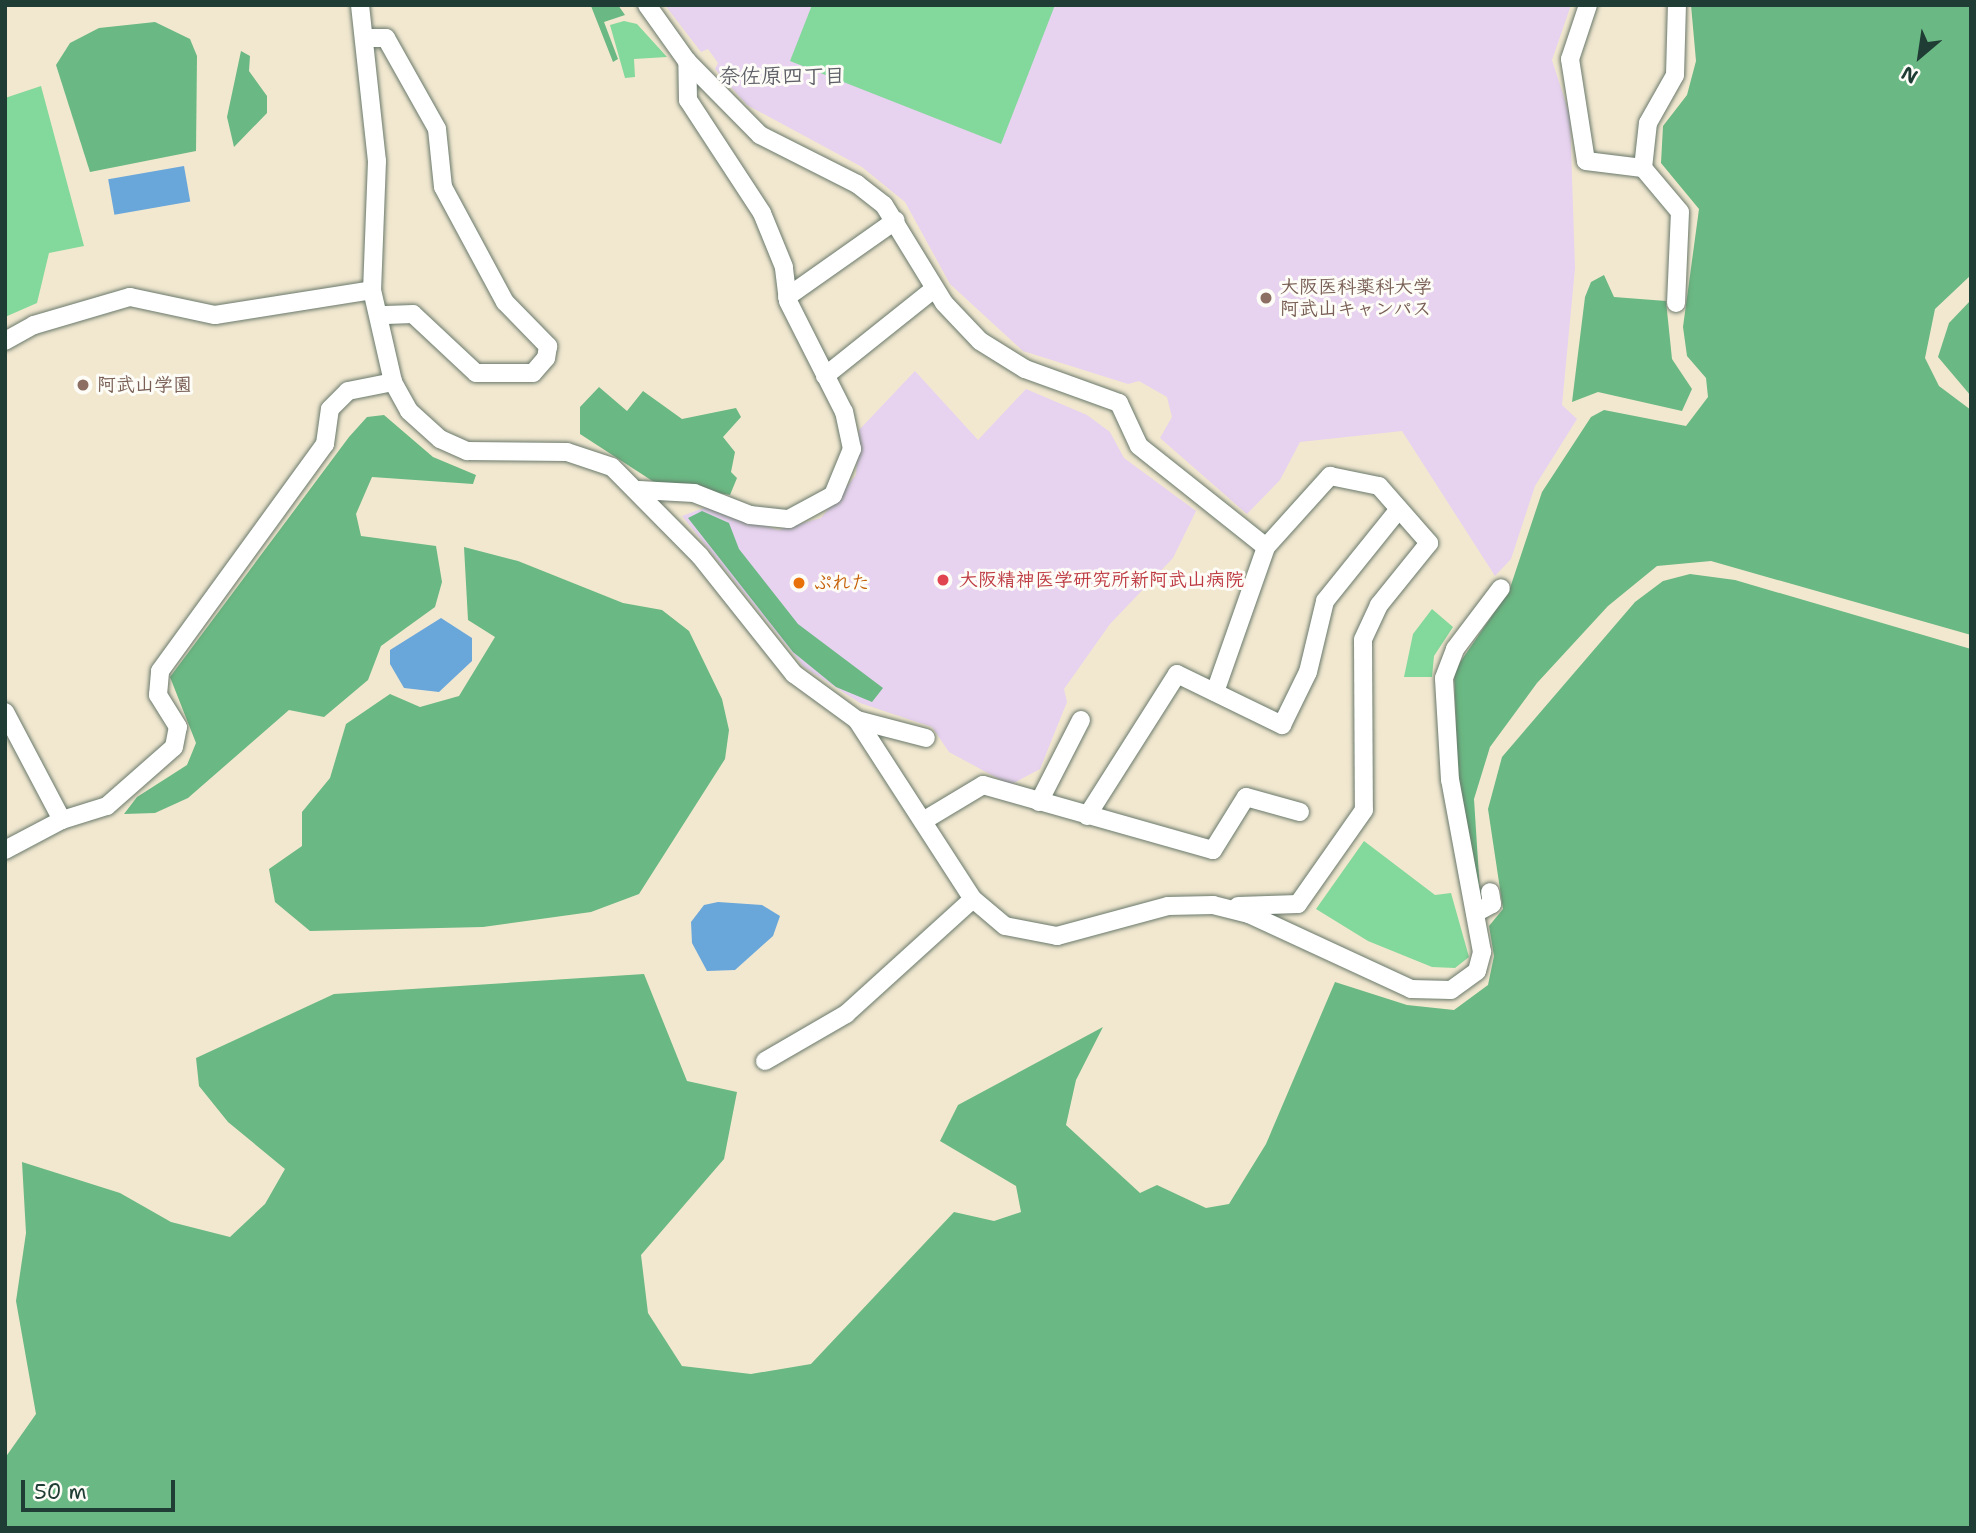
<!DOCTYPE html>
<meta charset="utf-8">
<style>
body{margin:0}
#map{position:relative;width:1976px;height:1533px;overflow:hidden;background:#f2e8d0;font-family:"Shantell Sans","Klee One",sans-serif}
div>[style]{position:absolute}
.built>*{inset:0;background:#e7d2ef}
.green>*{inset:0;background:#83d89b}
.forest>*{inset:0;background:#6ab883}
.water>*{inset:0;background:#69a6da;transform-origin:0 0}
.roads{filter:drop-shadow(0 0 2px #69796b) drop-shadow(0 0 2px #69796b)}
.minor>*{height:18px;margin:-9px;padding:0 9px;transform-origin:9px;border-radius:9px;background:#fff}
.dots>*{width:19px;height:19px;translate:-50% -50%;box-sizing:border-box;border:4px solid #fdfcf7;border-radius:50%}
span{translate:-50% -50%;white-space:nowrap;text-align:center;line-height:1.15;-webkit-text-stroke:6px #fdfcf7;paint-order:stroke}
.education-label{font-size:19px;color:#785e54;font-weight:700}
.left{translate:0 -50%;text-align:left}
.health-label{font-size:19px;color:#be3a42;font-weight:700}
.food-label{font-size:19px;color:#c56008;font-weight:700}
.neighbourhood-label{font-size:21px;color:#5e6068;font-weight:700}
.frame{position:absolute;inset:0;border:7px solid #1f3d34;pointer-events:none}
.north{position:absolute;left:1885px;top:21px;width:70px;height:70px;-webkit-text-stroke:5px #fdfcf7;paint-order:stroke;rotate:209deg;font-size:19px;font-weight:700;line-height:28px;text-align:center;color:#1f3d34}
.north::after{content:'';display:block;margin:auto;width:24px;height:32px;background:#1f3d34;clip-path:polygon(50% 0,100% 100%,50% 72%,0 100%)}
.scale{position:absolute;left:21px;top:1480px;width:154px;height:32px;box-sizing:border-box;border:4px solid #1f3d34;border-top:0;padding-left:9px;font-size:21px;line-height:24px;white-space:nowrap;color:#1f3d34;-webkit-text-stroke:5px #fdfcf7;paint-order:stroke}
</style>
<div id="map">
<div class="built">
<div style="clip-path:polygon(665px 5px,1571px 5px,1552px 60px,1570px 116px,1575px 268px,1562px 405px,1577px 419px,1535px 486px,1511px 559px,1495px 576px,1402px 431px,1300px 442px,1280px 480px,1247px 514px,1160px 438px,1172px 417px,1167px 397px,1139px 381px,1128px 384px,1023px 351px,950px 284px,905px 202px,862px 167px,747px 105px,715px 69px,718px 63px,708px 49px,701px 52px)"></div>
<div style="clip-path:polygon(915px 371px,978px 440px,1026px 389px,1087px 415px,1110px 432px,1124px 458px,1196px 511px,1173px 558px,1110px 624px,1064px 689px,1067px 702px,1040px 769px,1010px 785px,949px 752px,932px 727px,860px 703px,804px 667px,682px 516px,707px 507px,778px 530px,821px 518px,856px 475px,859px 430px)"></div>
</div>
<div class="green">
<div style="clip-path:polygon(812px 5px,1055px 5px,1001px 144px,790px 61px)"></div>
<div style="clip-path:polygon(624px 21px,637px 24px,667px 57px,634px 59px,635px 77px,625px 78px,610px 25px)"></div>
<div style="clip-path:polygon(41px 86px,84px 246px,49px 253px,37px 303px,5px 317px,5px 98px)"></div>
<div style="clip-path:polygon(1432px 609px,1453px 627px,1434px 656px,1432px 677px,1404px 677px,1413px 634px)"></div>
<div style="clip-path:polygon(1364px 841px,1435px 895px,1451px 893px,1469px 957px,1455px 968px,1432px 967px,1368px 941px,1316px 909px)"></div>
</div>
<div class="forest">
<div style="clip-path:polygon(618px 5px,625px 15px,604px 22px,618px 59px,613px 62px,591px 6px)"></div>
<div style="clip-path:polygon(1691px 5px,1971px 5px,1971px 275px,1935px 309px,1925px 358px,1939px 386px,1971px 410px,1971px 635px,1711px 561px,1657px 566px,1608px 606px,1537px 683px,1490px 747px,1474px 799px,1480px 893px,1458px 782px,1454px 671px,1509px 591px,1542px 492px,1591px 417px,1604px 410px,1686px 426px,1708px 397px,1706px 378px,1687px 356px,1683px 327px,1699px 209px,1661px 163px,1663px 126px,1687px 95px,1696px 61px)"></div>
<div style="clip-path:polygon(155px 22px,190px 39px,197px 56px,196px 151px,90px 172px,56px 65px,70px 43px,99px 28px)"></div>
<div style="clip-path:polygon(241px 51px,250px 56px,249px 71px,267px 96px,267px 113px,234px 147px,227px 117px)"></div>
<div style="clip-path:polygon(1604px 275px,1614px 297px,1666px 301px,1672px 359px,1692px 389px,1682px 411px,1598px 392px,1572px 402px,1585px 297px,1591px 282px)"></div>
<div style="clip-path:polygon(1971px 300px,1971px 396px,1938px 357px,1949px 323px)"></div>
<div style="clip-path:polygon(599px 387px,627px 411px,643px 391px,682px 419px,736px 408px,741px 417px,723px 437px,735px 452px,731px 472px,737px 478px,730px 495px,654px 482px,580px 434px,580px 407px)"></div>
<div style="clip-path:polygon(384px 415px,433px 457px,476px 475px,473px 484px,372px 477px,356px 514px,361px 536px,436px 546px,442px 582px,435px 607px,381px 646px,368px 680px,324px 717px,289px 710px,188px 798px,155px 813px,124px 814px,137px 797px,187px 765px,196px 743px,170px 677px,349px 437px,367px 417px)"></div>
<div style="clip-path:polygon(702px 511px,729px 523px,739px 549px,798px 624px,883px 688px,872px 702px,836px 687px,793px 652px,688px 518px)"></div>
<div style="clip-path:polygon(464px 547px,518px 561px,623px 603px,662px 610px,689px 631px,722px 699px,729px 730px,725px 759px,639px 894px,591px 912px,483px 927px,310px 931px,275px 902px,269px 869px,302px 846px,302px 812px,330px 778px,346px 724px,390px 694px,420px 707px,459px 696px,495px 637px,468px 620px)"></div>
<div style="clip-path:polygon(1690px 574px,1735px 580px,1971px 649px,1971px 1528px,5px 1528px,5px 1458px,36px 1414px,16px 1301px,26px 1233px,22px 1162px,120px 1193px,171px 1222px,230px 1237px,265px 1204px,285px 1169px,228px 1122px,199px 1086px,196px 1058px,334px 994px,644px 974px,687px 1081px,737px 1092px,724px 1159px,641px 1255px,648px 1313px,682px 1366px,751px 1374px,811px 1364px,954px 1212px,994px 1221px,1021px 1212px,1016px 1186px,940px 1141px,958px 1105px,1103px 1027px,1076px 1080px,1066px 1125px,1140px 1193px,1157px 1185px,1206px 1208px,1229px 1204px,1266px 1144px,1335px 982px,1407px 1005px,1454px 1010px,1488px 985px,1494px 956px,1489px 926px,1503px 909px,1488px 809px,1502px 757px,1635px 602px,1663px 581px)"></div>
</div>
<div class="water">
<div style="left:184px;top:166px;width:36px;height:77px;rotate:80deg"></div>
<div style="clip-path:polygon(441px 618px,472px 638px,472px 661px,439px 692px,404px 688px,390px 664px,390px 650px)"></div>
<div style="clip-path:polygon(718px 902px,762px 905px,780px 916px,773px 936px,735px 970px,707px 971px,692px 943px,691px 922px,704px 905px)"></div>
</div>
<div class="roads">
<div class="minor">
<div style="left:360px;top:5px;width:157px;rotate:83.8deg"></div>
<div style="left:377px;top:161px;width:129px;rotate:92.2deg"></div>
<div style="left:372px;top:290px;width:94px;rotate:77.1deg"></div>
<div style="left:393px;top:382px;width:33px;rotate:61deg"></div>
<div style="left:409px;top:411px;width:42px;rotate:42.1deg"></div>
<div style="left:440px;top:439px;width:30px;rotate:24deg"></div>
<div style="left:467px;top:451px;width:100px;rotate:0.6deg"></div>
<div style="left:567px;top:452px;width:47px;rotate:18.4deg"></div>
<div style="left:612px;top:467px;width:125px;rotate:45.3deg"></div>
<div style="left:700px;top:556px;width:151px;rotate:51.5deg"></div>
<div style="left:794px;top:674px;width:78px;rotate:36.1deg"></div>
<div style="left:857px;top:720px;width:71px;rotate:14.6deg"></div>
<div style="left:647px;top:5px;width:69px;rotate:54.5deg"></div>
<div style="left:687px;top:61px;width:104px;rotate:45.4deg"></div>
<div style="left:760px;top:135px;width:109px;rotate:26.8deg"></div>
<div style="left:857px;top:184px;width:34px;rotate:38deg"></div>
<div style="left:884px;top:205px;width:115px;rotate:58.5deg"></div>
<div style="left:944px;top:303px;width:52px;rotate:46.5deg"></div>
<div style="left:980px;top:341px;width:53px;rotate:31.9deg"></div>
<div style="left:1025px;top:369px;width:100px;rotate:19.9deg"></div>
<div style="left:1119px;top:403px;width:47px;rotate:65.1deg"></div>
<div style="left:1139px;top:446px;width:162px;rotate:38.5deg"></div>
<div style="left:1588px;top:5px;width:57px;rotate:108.4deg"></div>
<div style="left:1570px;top:59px;width:103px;rotate:81.1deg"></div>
<div style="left:1586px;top:161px;width:57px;rotate:7deg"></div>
<div style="left:1643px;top:168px;width:57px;rotate:49.9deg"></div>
<div style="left:1680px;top:212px;width:91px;rotate:92.5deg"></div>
<div style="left:364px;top:38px;width:22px"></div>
<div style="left:386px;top:38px;width:104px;rotate:60.7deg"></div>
<div style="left:437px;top:129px;width:58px;rotate:84.1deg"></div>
<div style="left:443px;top:187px;width:131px;rotate:61.7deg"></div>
<div style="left:505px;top:302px;width:62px;rotate:45.7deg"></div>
<div style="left:548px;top:346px;width:12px;rotate:99deg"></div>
<div style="left:546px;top:358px;width:20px;rotate:131deg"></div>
<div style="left:533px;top:373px;width:57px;rotate:180deg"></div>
<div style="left:476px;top:373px;width:86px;rotate:-136.9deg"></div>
<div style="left:413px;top:314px;width:34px;rotate:178deg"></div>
<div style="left:1643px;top:168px;width:45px;rotate:-83.7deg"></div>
<div style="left:1648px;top:123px;width:55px;rotate:-60.6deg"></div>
<div style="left:1675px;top:75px;width:70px;rotate:-88.4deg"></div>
<div style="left:787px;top:297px;width:133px;rotate:-35.2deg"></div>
<div style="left:5px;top:341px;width:33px;rotate:-29deg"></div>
<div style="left:34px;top:325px;width:100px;rotate:-16.3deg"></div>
<div style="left:130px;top:297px;width:87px;rotate:12deg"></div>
<div style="left:215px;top:315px;width:159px;rotate:-9deg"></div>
<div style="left:825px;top:376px;width:139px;rotate:-38.6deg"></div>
<div style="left:639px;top:490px;width:55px;rotate:3.1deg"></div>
<div style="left:694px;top:493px;width:60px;rotate:21.4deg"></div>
<div style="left:750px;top:515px;width:39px;rotate:6deg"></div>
<div style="left:789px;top:519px;width:50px;rotate:-28.6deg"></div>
<div style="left:833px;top:495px;width:50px;rotate:-67.6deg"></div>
<div style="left:852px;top:449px;width:38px;rotate:-102deg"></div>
<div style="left:844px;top:412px;width:124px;rotate:-116.8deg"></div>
<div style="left:788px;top:301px;width:34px;rotate:-97deg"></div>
<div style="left:784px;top:267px;width:58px;rotate:-112.2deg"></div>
<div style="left:762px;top:213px;width:135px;rotate:-123.2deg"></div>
<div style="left:688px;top:100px;width:39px;rotate:-91deg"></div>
<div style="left:1215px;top:692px;width:154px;rotate:-70.6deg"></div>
<div style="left:1266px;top:547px;width:96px;rotate:-48deg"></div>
<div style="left:1330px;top:476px;width:50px;rotate:11.5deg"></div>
<div style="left:1379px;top:486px;width:76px;rotate:48.7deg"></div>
<div style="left:1429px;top:543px;width:80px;rotate:128.9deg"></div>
<div style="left:1379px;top:605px;width:38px;rotate:115deg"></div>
<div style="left:1363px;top:640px;width:170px;rotate:89.7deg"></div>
<div style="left:1364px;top:810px;width:115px;rotate:125.1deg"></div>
<div style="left:1298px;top:904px;width:60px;rotate:178.1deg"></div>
<div style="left:5px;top:712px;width:122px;rotate:62.2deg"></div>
<div style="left:857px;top:720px;width:213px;rotate:57.1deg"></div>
<div style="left:973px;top:899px;width:42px;rotate:40.2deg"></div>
<div style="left:1005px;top:926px;width:53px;rotate:10.9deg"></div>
<div style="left:1057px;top:936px;width:115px;rotate:-15.1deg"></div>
<div style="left:1168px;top:906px;width:45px;rotate:-1.3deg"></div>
<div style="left:1213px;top:905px;width:37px;rotate:14deg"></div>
<div style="left:1249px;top:914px;width:179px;rotate:24.8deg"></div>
<div style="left:1411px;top:989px;width:40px;rotate:1.4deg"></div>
<div style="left:1451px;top:990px;width:32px;rotate:-36deg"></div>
<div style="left:1477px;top:971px;width:20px;rotate:-75deg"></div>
<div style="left:1482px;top:952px;width:175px;rotate:-100.5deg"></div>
<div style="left:1450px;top:780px;width:102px;rotate:-93.4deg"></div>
<div style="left:1444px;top:678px;width:31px;rotate:-69deg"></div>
<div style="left:1455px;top:649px;width:76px;rotate:-53deg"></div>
<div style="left:1039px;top:802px;width:92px;rotate:-62.9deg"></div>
<div style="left:1087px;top:816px;width:168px;rotate:-57.6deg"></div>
<div style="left:1177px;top:674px;width:117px;rotate:25.9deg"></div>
<div style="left:1282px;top:725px;width:59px;rotate:-63.9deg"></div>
<div style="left:1308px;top:672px;width:73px;rotate:-76.5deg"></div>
<div style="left:1325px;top:601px;width:118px;rotate:-51.2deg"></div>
<div style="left:923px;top:821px;width:70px;rotate:-31deg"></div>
<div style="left:983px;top:785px;width:239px;rotate:15.8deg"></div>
<div style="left:1213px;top:850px;width:62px;rotate:-58.1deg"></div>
<div style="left:1246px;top:797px;width:56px;rotate:15.5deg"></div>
<div style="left:5px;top:850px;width:64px;rotate:-27.8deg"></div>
<div style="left:62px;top:820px;width:47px;rotate:-17.3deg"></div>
<div style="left:107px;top:806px;width:89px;rotate:-41.4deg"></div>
<div style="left:174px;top:747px;width:20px;rotate:-79deg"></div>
<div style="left:178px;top:727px;width:38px;rotate:-122deg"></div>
<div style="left:158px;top:695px;width:24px;rotate:-85deg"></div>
<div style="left:160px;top:671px;width:281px;rotate:-54deg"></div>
<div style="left:325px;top:444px;width:35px;rotate:-82deg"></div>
<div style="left:330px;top:409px;width:25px;rotate:-45deg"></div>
<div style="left:348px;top:391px;width:46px;rotate:-11.3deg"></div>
<div style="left:1477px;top:912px;width:17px;rotate:-28deg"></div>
<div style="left:1492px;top:904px;width:12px;rotate:-99deg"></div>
<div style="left:765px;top:1061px;width:94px;rotate:-30.1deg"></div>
<div style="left:846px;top:1014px;width:171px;rotate:-42.2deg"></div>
</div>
</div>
<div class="dots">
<div style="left:1266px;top:298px;background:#8d6e63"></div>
<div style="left:83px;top:385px;background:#8d6e63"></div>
<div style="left:943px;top:580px;background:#e0444e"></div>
<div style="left:799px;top:583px;background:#e8710a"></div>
</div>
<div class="education-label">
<span class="left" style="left:1280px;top:298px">大阪医科薬科大学<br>阿武山キャンパス</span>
<span class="left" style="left:97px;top:385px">阿武山学園</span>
</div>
<div class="health-label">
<span class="left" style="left:959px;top:580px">大阪精神医学研究所新阿武山病院</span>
</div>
<div class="food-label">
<span class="left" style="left:813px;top:583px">ぷれた</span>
</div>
<div class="neighbourhood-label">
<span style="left:782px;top:76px">奈佐原四丁目</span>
</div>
<div class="frame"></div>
<div class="north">N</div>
<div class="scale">50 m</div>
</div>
